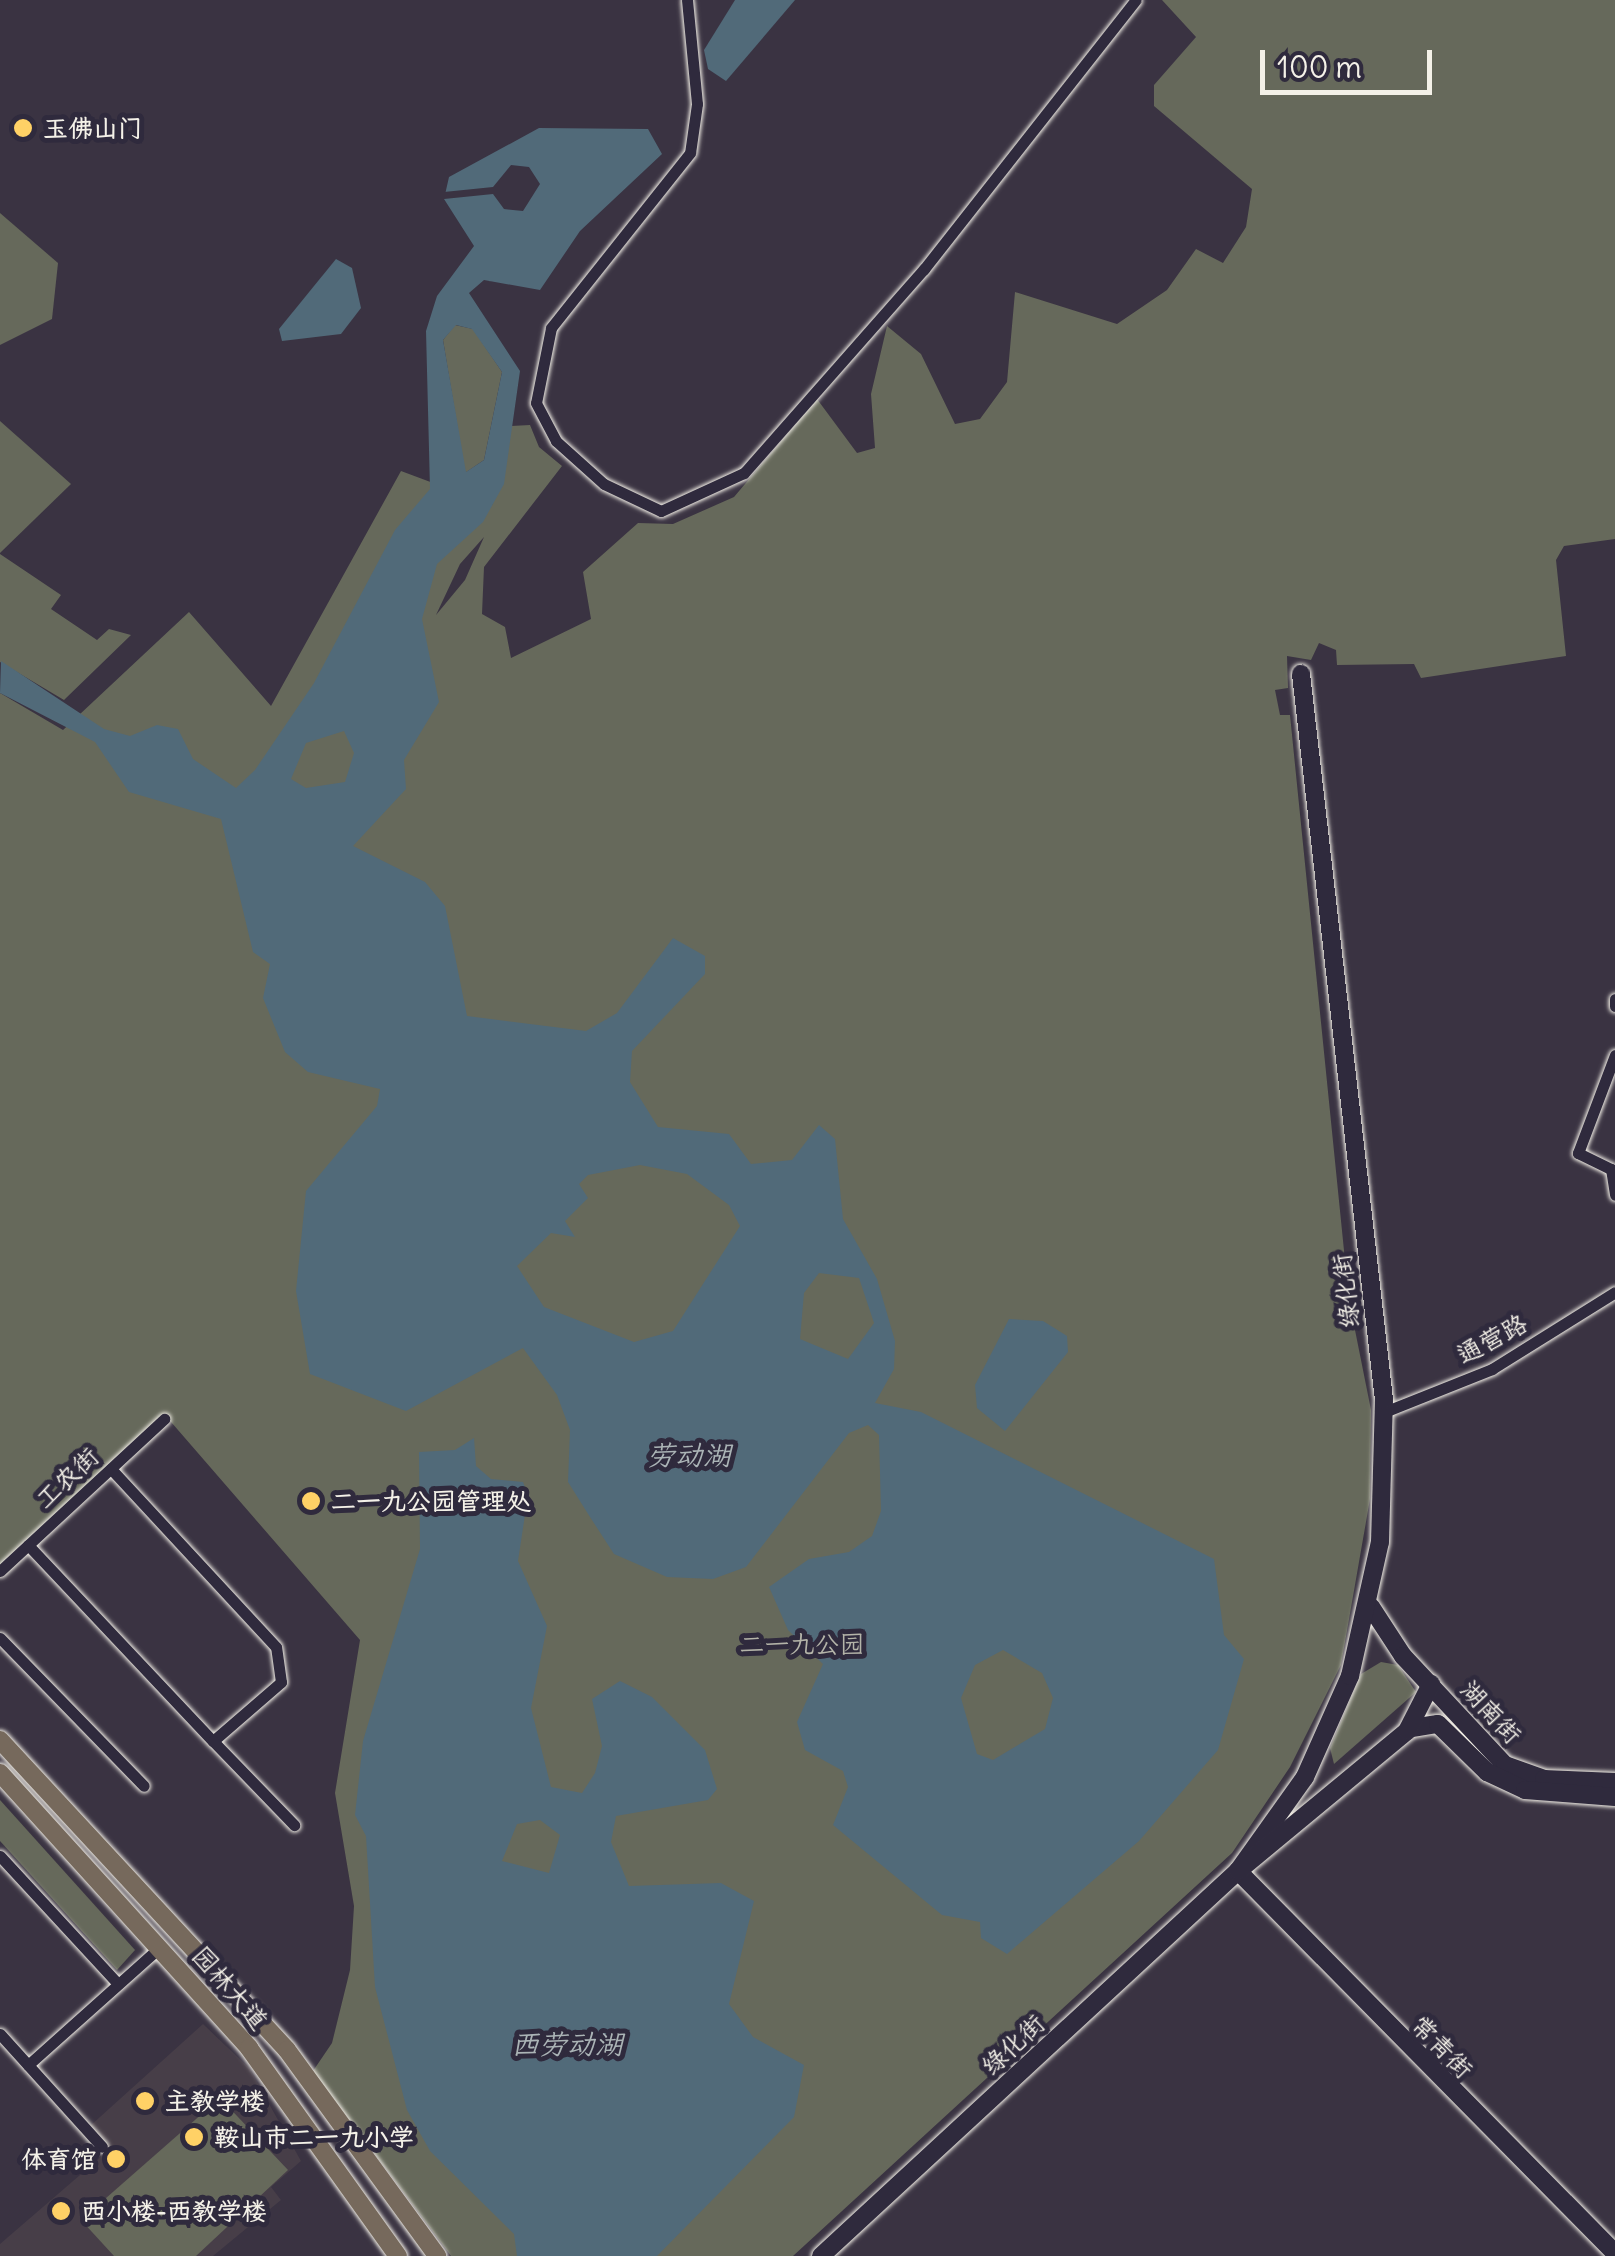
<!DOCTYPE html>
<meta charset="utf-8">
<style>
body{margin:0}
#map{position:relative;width:1615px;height:2256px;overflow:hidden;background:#3a3342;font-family:Delius,"LXGW WenKai TC",sans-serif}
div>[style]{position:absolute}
.built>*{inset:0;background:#473e48}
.green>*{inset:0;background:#66695b}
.water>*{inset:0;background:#516a79}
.pier>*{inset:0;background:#3a3342}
.roads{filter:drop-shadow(0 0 2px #f4f1e8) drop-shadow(0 0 2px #f4f1e8)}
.street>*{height:11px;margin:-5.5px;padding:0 5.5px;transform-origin:5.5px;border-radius:5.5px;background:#2f2a3d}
.secondary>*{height:18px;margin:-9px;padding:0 9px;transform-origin:9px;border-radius:9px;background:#2f2a3d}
.primary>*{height:18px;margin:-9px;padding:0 9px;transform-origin:9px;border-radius:9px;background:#76695c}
.dots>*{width:28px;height:28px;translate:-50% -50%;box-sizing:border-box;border:5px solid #2f2a3d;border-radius:50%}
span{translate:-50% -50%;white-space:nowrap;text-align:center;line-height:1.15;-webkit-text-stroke:10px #2f2a3d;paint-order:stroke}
.poi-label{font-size:25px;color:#f4f1e8;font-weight:700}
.left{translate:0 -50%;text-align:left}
.right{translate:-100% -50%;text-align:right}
.street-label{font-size:25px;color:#f4f1e8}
.park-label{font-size:25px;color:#b4b4a9}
.water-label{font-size:28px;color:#abb4b6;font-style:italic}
.scale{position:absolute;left:1260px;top:50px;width:172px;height:45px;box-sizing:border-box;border:5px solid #f4f1e8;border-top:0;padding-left:12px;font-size:30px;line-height:35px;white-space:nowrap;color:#f4f1e8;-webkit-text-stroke:8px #2f2a3d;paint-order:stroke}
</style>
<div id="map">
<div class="built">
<div style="clip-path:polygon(203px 2024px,249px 2068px,301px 2161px,271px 2187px,281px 2200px,213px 2256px,0 2256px,0 2244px,109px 2150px,90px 2126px)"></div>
</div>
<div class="green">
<div style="clip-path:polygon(evenodd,1162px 0,1615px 0,1615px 539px,1564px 546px,1556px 560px,1566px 656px,1421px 678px,1414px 664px,1337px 665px,1336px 650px,1319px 643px,1311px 660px,1287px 656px,1288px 688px,1275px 690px,1280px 715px,1290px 715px,1349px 1300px,1371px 1410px,1370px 1499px,1341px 1665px,1290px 1767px,1232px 1853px,793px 2256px,451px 2256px,313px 2071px,332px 2043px,350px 1970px,354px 1906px,335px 1793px,360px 1640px,165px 1415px,0 1565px,0 693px,63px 730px,189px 612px,271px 706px,401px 471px,492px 505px,511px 426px,530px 425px,539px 447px,562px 466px,484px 567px,482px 614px,505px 627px,511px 658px,591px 619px,583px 572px,638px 523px,673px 524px,734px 497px,817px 399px,857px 453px,875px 448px,871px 394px,887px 326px,921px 354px,955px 424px,980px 419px,1007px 382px,1015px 292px,1117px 324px,1167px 290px,1196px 249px,1223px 263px,1246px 227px,1252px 189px,1154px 106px,1154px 85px,1196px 37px,1162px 0,484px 537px,465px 580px,436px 615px,460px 564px,484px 537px)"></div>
<div style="clip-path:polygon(0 213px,58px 263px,52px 319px,0 345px)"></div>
<div style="clip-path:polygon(455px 325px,473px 329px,502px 372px,484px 460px,465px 473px,443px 340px)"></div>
<div style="clip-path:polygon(0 421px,71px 484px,0 553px)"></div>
<div style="clip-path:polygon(0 554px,61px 595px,51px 609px,97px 640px,109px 629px,131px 635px,64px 700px,0 662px)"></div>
<div style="clip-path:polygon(1381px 1662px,1398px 1665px,1416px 1692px,1334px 1764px,1330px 1748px,1361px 1674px)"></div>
<div style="clip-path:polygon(0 1800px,135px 1950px,117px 1970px,0 1841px)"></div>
<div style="clip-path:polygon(220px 2098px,288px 2170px,196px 2256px,114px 2256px,81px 2220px)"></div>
</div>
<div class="water">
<div style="clip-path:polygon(735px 0,795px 0,726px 81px,708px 69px,704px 50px)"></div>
<div style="clip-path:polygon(evenodd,539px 128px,648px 129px,662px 154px,580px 231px,540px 290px,484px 280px,469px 293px,520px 371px,504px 484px,483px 522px,437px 564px,422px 619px,439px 702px,404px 760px,406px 789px,353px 846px,425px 882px,445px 906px,467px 1016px,586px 1031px,617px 1013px,673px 938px,705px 956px,705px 974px,632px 1051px,630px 1082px,658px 1127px,729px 1134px,751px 1164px,792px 1160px,819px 1125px,835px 1139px,843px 1219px,877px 1279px,895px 1341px,894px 1369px,875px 1403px,921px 1412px,1214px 1559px,1224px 1635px,1244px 1659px,1218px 1750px,1139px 1841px,1007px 1954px,981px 1938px,980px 1922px,942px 1915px,833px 1825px,848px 1787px,843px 1771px,805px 1750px,797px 1722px,823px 1664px,788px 1630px,769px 1587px,809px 1559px,849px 1552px,872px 1536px,881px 1511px,879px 1435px,868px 1425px,849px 1433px,746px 1567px,713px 1579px,667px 1577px,614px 1554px,590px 1517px,568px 1482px,570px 1430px,557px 1395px,523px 1348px,406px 1411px,310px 1374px,296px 1291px,306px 1191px,377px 1106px,380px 1089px,308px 1072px,285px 1052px,263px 998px,270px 964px,253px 952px,221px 819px,129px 792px,95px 742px,0 693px,1px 661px,104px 729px,130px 736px,157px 725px,178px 729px,193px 759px,236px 788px,255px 770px,314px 683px,395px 530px,430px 489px,426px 331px,437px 296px,474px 246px,444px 199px,449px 177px,539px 128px,456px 325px,472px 329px,502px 372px,484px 460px,466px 472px,443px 340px,456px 325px,539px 128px,344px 731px,354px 753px,345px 782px,306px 788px,291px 779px,306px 743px,344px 731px,539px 128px,640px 1165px,687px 1174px,729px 1205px,740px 1226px,673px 1331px,634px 1342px,544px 1307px,517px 1266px,551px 1233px,575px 1237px,565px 1221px,588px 1198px,579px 1184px,588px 1175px,640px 1165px,539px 128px,819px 1273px,859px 1278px,874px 1323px,848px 1359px,800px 1339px,804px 1293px,819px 1273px,539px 128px,1003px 1650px,1042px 1673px,1053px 1698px,1045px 1729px,993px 1760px,977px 1754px,961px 1698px,975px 1665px,1003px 1650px)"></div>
<div style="clip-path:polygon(336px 259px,352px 268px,361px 308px,341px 334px,282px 341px,279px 329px)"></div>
<div style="clip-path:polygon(1009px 1319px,1043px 1321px,1067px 1336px,1068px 1352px,1005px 1431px,977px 1408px,975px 1385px)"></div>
<div style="clip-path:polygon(evenodd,474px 1438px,476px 1466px,491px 1479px,523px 1482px,528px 1495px,518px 1561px,547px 1626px,531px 1708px,551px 1787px,582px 1793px,595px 1773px,602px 1746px,592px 1699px,620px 1681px,652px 1697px,705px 1750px,717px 1789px,708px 1800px,616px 1816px,611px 1842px,629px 1886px,721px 1883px,754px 1901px,729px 2004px,753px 2037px,804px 2065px,794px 2117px,657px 2256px,517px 2256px,514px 2234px,430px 2151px,407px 2110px,375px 1987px,366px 1836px,355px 1815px,363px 1741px,420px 1549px,419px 1452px,455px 1450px,474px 1438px,540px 1820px,560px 1835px,549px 1873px,502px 1861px,517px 1824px,540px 1820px)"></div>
</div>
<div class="pier">
<div style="clip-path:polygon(511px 165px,529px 167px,540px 184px,523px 211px,504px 209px,493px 194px,444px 199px,444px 192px,493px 187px)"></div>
</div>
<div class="roads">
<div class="street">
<div style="left:687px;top:0;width:104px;rotate:84.5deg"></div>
<div style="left:697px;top:104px;width:49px;rotate:98.1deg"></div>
<div style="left:690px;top:153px;width:223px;rotate:128.5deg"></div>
<div style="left:551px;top:328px;width:76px;rotate:101.3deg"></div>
<div style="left:536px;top:403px;width:43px;rotate:62.2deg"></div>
<div style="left:556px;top:441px;width:64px;rotate:41.9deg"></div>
<div style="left:604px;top:484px;width:63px;rotate:25.3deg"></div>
<div style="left:661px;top:511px;width:91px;rotate:-24.6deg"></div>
<div style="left:744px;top:473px;width:272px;rotate:-48.6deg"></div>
<div style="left:924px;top:269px;width:342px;rotate:-51.8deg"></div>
<div style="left:1615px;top:999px;width:7px;rotate:90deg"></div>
<div style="left:1615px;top:1055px;width:105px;rotate:110.7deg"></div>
<div style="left:1578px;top:1153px;width:37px;rotate:26deg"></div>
<div style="left:1611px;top:1169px;width:26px;rotate:81deg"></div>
<div style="left:1384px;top:1412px;width:116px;rotate:-21.7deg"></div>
<div style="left:1492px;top:1369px;width:145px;rotate:-32deg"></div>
<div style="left:28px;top:1545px;width:270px;rotate:46.7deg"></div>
<div style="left:213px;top:1741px;width:90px;rotate:-40.9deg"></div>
<div style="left:281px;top:1682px;width:35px;rotate:-98deg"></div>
<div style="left:276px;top:1647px;width:243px;rotate:-132.8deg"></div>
<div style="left:0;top:1571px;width:224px;rotate:-42.8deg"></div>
<div style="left:0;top:1638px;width:206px;rotate:45.8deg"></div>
<div style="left:213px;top:1741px;width:117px;rotate:46deg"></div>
<div style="left:0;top:1856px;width:174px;rotate:47.3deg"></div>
<div style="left:0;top:2034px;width:152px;rotate:47.9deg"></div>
<div style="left:28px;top:2065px;width:178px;rotate:-41.8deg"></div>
</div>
<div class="secondary">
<div style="left:1371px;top:1607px;width:59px;rotate:56.9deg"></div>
<div style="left:1403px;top:1656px;width:149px;rotate:46.9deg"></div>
<div style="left:1505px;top:1765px;width:41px;rotate:19.7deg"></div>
<div style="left:1544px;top:1779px;width:71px;rotate:2.4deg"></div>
<div style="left:1412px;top:1728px;width:26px;rotate:-9deg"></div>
<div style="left:1438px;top:1724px;width:69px;rotate:44.4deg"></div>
<div style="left:1487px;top:1772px;width:42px;rotate:25.3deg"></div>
<div style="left:1525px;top:1790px;width:90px;rotate:4.4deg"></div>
<div style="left:1238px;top:1871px;width:115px;rotate:-54.5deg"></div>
<div style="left:1305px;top:1777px;width:111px;rotate:-66deg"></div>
<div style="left:1350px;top:1676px;width:137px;rotate:-77.4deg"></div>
<div style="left:1380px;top:1542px;width:142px;rotate:-88.4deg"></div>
<div style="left:1384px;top:1400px;width:731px;rotate:-96.52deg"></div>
<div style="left:1238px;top:1871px;width:537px;rotate:45.38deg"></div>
<div style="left:821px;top:2256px;width:568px;rotate:-42.72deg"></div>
<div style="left:1238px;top:1871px;width:219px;rotate:-39.6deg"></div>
<div style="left:1407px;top:1731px;width:53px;rotate:-62.9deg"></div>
</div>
<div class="primary">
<div style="left:0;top:1740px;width:422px;rotate:47.2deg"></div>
<div style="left:287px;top:2050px;width:255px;rotate:53.9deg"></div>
<div style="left:0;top:1773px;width:371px;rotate:47.8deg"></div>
<div style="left:249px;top:2048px;width:256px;rotate:54.4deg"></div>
</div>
</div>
<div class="dots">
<div style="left:23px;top:128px;background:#ffd166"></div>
<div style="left:311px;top:1501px;background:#ffd166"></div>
<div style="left:145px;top:2101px;background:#ffd166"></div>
<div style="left:194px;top:2137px;background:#ffd166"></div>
<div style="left:116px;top:2159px;background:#ffd166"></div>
<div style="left:61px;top:2211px;background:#ffd166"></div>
</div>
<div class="poi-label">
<span class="left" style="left:43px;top:128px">玉佛山门</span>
<span class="left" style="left:331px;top:1501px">二一九公园管理处</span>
<span class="left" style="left:165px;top:2101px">主教学楼</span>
<span class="left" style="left:214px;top:2137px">鞍山市二一九小学</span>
<span class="right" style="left:96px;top:2159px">体育馆</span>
<span class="left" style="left:81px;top:2211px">西小楼-西教学楼</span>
</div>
<div class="street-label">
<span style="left:1346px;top:1291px;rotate:-97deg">绿化街</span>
<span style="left:1492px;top:1339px;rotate:-28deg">通营路</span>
<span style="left:67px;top:1478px;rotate:-43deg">工农街</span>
<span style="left:1491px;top:1712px;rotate:47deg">湖南街</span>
<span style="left:230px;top:1988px;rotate:49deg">园林大道</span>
<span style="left:1013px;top:2045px;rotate:-43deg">绿化街</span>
<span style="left:1442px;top:2047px;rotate:46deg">常青街</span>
</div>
<div class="park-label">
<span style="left:802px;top:1644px">二一九公园</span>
</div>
<div class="water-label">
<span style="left:689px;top:1455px">劳动湖</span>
<span style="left:567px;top:2044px">西劳动湖</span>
</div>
<div class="scale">100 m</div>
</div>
